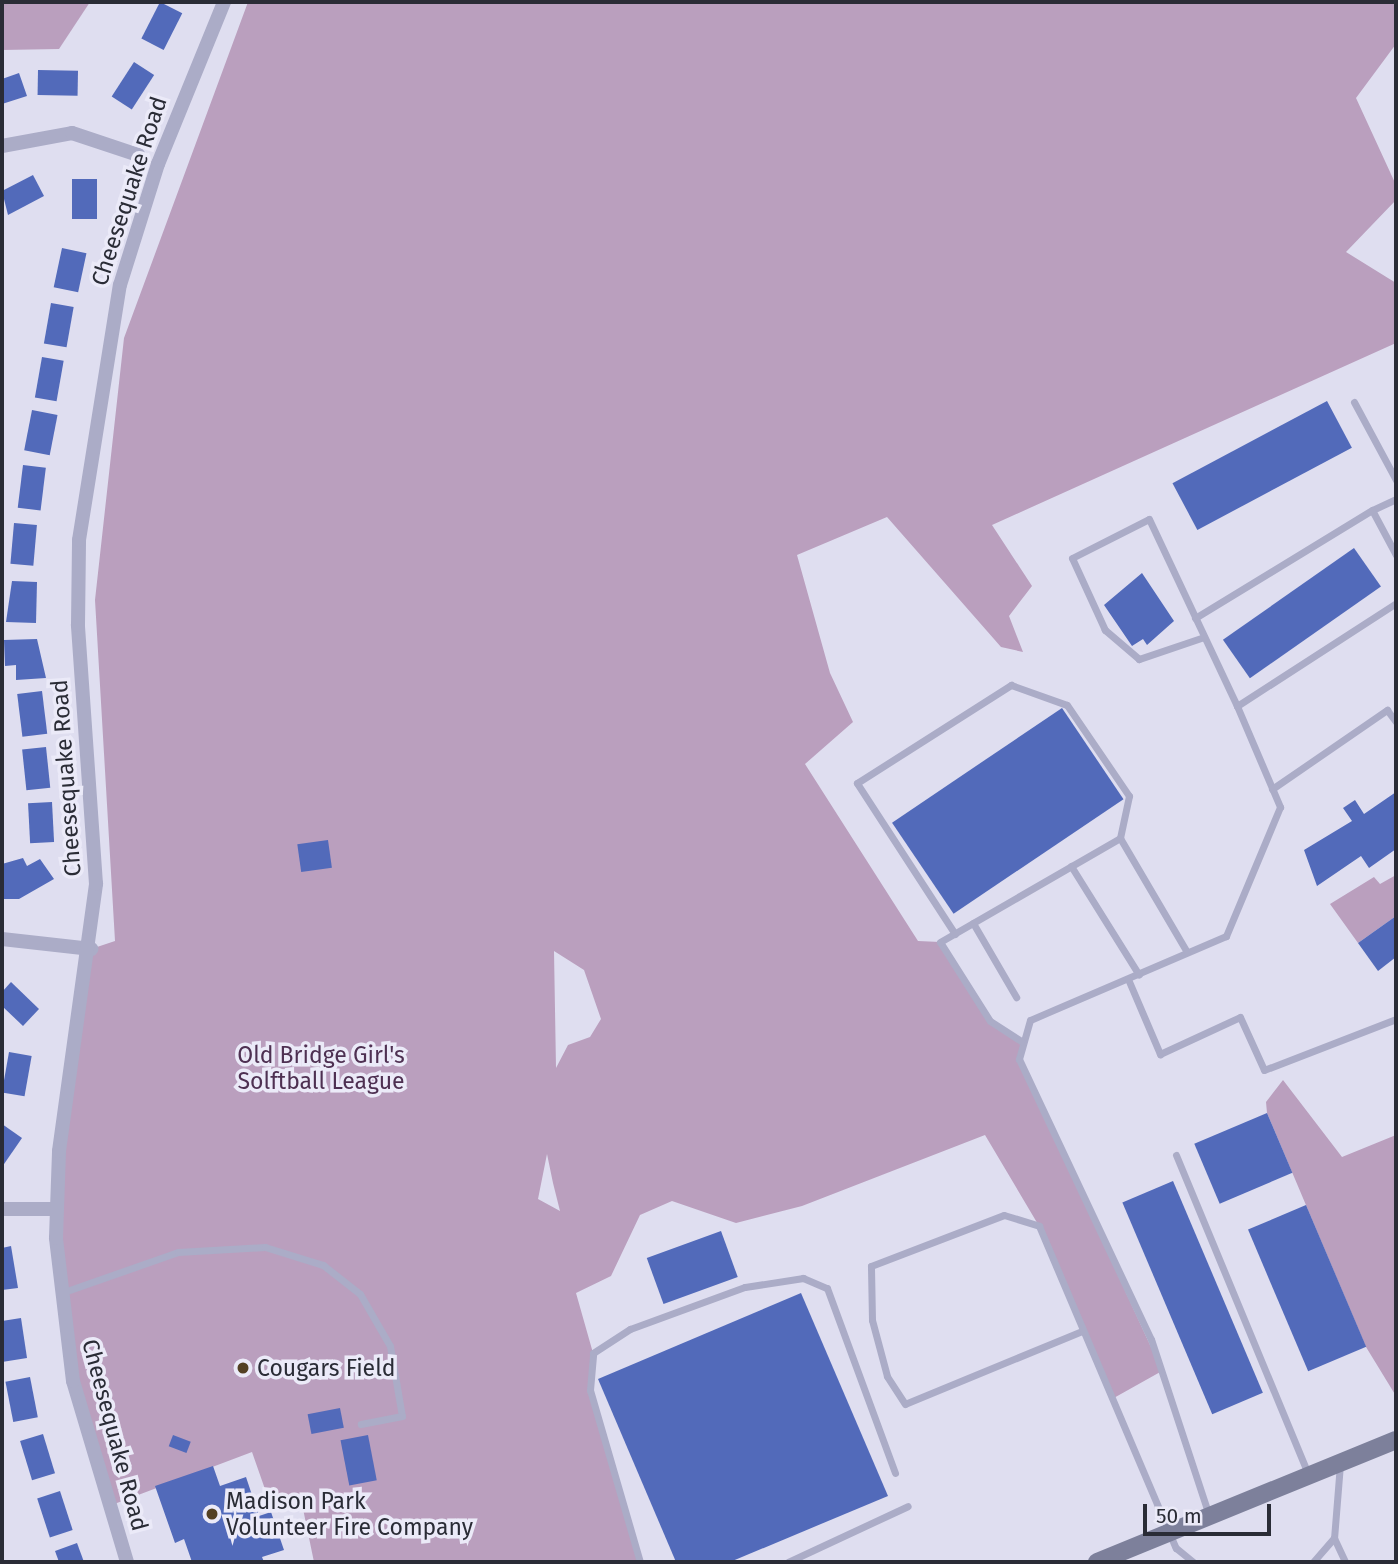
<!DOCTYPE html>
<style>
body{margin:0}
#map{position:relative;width:1398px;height:1564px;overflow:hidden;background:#dfdef0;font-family:"Fira Sans",sans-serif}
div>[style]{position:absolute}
.green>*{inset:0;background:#ba9fbe}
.building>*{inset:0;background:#526aba;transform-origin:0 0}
.lane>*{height:7px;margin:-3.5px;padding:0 3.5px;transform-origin:3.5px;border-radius:3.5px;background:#abacc7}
.street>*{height:14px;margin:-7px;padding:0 7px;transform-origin:7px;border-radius:7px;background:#abacc7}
.secondary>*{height:18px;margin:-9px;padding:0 9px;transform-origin:9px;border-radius:9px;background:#7d809b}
.dots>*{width:19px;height:19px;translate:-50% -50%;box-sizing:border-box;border:4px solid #ebeaf8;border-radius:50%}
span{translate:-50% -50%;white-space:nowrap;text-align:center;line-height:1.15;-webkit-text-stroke:7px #ebeaf8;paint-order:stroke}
.street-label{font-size:23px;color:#2a2c36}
.park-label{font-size:23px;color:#4e3052}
.poi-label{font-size:23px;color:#2a2c36}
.left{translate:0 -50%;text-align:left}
.frame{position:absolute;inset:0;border:4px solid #2a2c36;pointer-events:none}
.scale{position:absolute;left:1143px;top:1504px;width:128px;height:32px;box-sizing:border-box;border:4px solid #2a2c36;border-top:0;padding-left:9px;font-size:21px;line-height:24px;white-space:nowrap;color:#2a2c36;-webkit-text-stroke:5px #ebeaf8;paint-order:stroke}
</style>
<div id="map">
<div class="green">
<div style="clip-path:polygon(2px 2px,90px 2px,59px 49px,2px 50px)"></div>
<div style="clip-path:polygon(evenodd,248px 2px,1396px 2px,1396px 44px,1356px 98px,1396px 185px,1396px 200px,1346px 252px,1396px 283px,1396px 343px,992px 525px,1032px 586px,1009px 616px,1023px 652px,1001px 647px,887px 517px,797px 555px,830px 673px,853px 722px,805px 764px,918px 941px,940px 942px,989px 1021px,1021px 1041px,1019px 1060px,1162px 1371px,1112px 1399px,1039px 1226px,985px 1135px,802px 1206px,736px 1223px,672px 1201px,640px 1215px,611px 1276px,576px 1293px,593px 1353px,590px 1390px,640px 1562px,314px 1562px,302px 1504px,273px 1512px,252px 1452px,109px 1506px,78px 1404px,56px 1209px,91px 949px,115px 941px,95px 600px,124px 338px,248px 2px,554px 951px,584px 970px,601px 1019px,590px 1037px,568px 1045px,556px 1068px,554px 951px,248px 2px,547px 1154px,553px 1183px,560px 1211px,538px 1199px,547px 1154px)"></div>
<div style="clip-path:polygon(1396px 875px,1396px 916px,1358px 943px,1330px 904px,1374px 877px,1380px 884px)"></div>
<div style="clip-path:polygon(1283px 1080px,1342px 1157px,1396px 1135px,1396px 1396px,1366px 1347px,1267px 1113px,1266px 1102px)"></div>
</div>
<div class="building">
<div style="left:160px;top:2px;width:25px;height:41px;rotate:27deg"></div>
<div style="left:134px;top:62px;width:24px;height:41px;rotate:33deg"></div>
<div style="left:38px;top:70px;width:40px;height:25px;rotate:1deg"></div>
<div style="clip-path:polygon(19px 73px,27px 96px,2px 104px,2px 79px)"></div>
<div style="clip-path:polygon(33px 175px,44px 196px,8px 215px,2px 191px)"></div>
<div style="left:72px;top:179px;width:25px;height:40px"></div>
<div style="left:62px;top:248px;width:25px;height:40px;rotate:12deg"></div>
<div style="left:51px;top:303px;width:23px;height:41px;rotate:10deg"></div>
<div style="left:42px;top:357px;width:22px;height:41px;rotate:10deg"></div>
<div style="left:1327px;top:401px;width:53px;height:175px;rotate:62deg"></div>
<div style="left:32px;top:410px;width:26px;height:41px;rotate:11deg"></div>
<div style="left:23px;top:465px;width:23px;height:43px;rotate:7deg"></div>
<div style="left:14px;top:523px;width:23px;height:41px;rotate:5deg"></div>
<div style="left:1354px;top:548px;width:47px;height:160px;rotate:55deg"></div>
<div style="clip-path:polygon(1142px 573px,1174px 621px,1147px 645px,1143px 639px,1132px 646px,1104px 605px)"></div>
<div style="clip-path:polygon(12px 581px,37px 582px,36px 623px,6px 622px)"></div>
<div style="clip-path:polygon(37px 639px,46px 678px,16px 680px,16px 665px,5px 666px,4px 640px)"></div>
<div style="left:42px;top:691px;width:43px;height:25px;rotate:83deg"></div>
<div style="left:1062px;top:708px;width:110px;height:205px;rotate:56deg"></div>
<div style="left:46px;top:747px;width:41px;height:24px;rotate:84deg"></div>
<div style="clip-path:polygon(1396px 792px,1396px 849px,1369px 868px,1361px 856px,1317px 886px,1304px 850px,1352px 821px,1343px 808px,1355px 800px,1364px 814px)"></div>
<div style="left:52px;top:802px;width:40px;height:24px;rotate:87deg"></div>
<div style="left:328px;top:840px;width:28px;height:31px;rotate:82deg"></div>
<div style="clip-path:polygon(23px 858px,27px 866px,40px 859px,54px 879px,19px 899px,2px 899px,2px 864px)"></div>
<div style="clip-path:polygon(1396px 916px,1396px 957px,1378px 971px,1358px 943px)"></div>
<div style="clip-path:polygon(11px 982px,39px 1009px,23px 1026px,2px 1006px,2px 992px)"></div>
<div style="left:9px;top:1052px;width:23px;height:41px;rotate:10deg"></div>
<div style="left:1267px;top:1113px;width:65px;height:79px;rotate:67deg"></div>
<div style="clip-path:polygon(2px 1124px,22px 1138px,2px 1167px)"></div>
<div style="left:1173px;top:1181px;width:230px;height:55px;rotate:67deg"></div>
<div style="left:1306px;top:1205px;width:154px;height:63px;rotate:67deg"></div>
<div style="left:721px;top:1231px;width:49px;height:79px;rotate:70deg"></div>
<div style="clip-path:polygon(11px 1246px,18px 1288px,2px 1290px,2px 1248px)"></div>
<div style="clip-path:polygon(801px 1293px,888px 1496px,730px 1562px,676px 1562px,598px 1379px)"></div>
<div style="clip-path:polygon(21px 1318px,27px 1358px,2px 1362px,2px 1321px)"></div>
<div style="left:30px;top:1377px;width:41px;height:25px;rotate:79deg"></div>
<div style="left:340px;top:1408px;width:20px;height:33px;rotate:79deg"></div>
<div style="left:43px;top:1434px;width:41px;height:24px;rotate:73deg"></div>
<div style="left:173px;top:1435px;width:19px;height:12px;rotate:21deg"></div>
<div style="left:368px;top:1435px;width:46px;height:28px;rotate:79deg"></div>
<div style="clip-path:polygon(213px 1466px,220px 1486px,246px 1477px,259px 1516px,271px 1512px,284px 1550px,262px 1557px,264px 1562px,192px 1562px,184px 1539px,175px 1543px,155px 1486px)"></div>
<div style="left:60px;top:1491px;width:41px;height:24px;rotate:72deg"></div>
<div style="clip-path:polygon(77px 1543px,84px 1562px,59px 1562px,55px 1551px)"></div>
</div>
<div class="lane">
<div style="left:1354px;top:402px;width:89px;rotate:61.7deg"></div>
<div style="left:1396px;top:499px;width:26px;rotate:155deg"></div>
<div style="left:1372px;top:510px;width:51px;rotate:61.9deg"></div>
<div style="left:1195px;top:618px;width:207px;rotate:-31.4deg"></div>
<div style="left:1204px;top:637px;width:69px;rotate:161.3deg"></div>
<div style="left:1139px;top:659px;width:45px;rotate:-139.5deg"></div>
<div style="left:1105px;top:630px;width:79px;rotate:-114.6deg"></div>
<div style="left:1072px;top:558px;width:86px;rotate:-26.9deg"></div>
<div style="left:1149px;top:519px;width:207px;rotate:64.8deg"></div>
<div style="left:1237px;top:706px;width:110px;rotate:66.9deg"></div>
<div style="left:1280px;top:807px;width:140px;rotate:112.7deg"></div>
<div style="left:1226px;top:936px;width:213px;rotate:156.8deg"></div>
<div style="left:1030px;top:1020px;width:41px;rotate:105.8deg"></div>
<div style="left:1019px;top:1059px;width:310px;rotate:64.8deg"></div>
<div style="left:1151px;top:1339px;width:185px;rotate:71.8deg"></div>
<div style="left:1237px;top:706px;width:189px;rotate:-32.9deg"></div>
<div style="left:1272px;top:789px;width:140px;rotate:-34.5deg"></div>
<div style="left:1387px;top:710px;width:15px;rotate:53deg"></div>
<div style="left:1071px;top:866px;width:128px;rotate:58deg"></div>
<div style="left:973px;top:923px;width:86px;rotate:59.8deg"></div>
<div style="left:955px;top:934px;width:180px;rotate:-123deg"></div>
<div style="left:857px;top:783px;width:183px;rotate:-32.5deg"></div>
<div style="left:1011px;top:685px;width:59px;rotate:19.7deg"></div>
<div style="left:1067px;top:705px;width:110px;rotate:55.7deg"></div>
<div style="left:1129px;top:796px;width:43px;rotate:102.1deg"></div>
<div style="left:1128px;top:979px;width:82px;rotate:66.9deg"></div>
<div style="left:1160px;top:1054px;width:88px;rotate:-24.8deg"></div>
<div style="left:1240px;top:1017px;width:58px;rotate:65.6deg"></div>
<div style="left:1264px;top:1070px;width:142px;rotate:-21.1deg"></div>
<div style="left:1021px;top:1041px;width:37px;rotate:-147deg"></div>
<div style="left:990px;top:1021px;width:93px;rotate:-122.3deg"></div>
<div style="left:940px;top:942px;width:208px;rotate:-30deg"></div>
<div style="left:1120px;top:838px;width:132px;rotate:59.6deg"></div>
<div style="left:1176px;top:1155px;width:344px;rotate:67.5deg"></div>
<div style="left:61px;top:1293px;width:124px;rotate:-19.3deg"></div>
<div style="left:178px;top:1252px;width:87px;rotate:-3.3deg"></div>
<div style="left:265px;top:1247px;width:61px;rotate:17.2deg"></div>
<div style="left:323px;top:1265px;width:47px;rotate:38.1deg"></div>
<div style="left:360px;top:1294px;width:60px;rotate:60deg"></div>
<div style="left:390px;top:1346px;width:71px;rotate:80.3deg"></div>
<div style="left:402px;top:1416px;width:42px;rotate:169deg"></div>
<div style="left:1082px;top:1331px;width:191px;rotate:157.6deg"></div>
<div style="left:905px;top:1404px;width:33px;rotate:-123deg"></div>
<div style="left:887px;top:1376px;width:58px;rotate:-105deg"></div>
<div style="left:872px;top:1320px;width:54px;rotate:-91.1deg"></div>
<div style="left:871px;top:1266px;width:142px;rotate:-21deg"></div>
<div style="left:1004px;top:1215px;width:37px;rotate:17deg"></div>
<div style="left:1039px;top:1226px;width:350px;rotate:67deg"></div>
<div style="left:1176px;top:1548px;width:22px;rotate:39deg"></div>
<div style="left:1340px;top:1464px;width:74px;rotate:94.6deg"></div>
<div style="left:1334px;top:1538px;width:26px;rotate:65deg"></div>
<div style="left:640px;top:1562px;width:179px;rotate:-106.2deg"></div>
<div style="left:590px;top:1390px;width:37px;rotate:-85deg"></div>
<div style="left:593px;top:1353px;width:44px;rotate:-33deg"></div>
<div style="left:630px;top:1329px;width:122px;rotate:-20.1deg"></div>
<div style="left:745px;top:1287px;width:59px;rotate:-8.8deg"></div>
<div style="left:803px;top:1278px;width:26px;rotate:23deg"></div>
<div style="left:827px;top:1288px;width:197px;rotate:69.8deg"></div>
<div style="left:788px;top:1562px;width:132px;rotate:-25deg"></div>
<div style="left:1313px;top:1562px;width:32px;rotate:-49deg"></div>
</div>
<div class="street">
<div style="left:2px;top:146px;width:71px;rotate:-10.5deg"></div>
<div style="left:72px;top:133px;width:70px;rotate:18.4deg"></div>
<div style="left:138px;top:155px;width:9px;rotate:58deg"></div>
<div style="left:2px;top:939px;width:90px;rotate:6.4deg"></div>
<div style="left:2px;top:1209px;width:54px"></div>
<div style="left:127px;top:1562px;width:189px;rotate:-106.6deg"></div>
<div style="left:73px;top:1381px;width:144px;rotate:-96.8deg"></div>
<div style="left:56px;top:1238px;width:87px;rotate:-88deg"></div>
<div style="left:59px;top:1151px;width:270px;rotate:-82.1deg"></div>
<div style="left:96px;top:884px;width:260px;rotate:-94deg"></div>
<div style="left:78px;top:625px;width:85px;rotate:-89.3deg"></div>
<div style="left:79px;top:540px;width:258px;rotate:-80.9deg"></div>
<div style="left:120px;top:285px;width:127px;rotate:-72.6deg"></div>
<div style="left:158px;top:164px;width:175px;rotate:-67.8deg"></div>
</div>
<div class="secondary">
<div style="left:1097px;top:1562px;width:323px;rotate:-22.2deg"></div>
</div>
<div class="dots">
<div style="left:243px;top:1368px;background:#534023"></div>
<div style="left:212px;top:1514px;background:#534023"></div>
</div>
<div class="street-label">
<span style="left:129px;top:191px;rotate:-72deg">Cheesequake Road</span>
<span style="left:66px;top:778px;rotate:-94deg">Cheesequake Road</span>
<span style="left:115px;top:1435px;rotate:75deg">Cheesequake Road</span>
</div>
<div class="park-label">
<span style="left:321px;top:1068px">Old Bridge Girl's<br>Solftball League</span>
</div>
<div class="poi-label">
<span class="left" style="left:257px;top:1368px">Cougars Field</span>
<span class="left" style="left:226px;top:1514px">Madison Park<br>Volunteer Fire Company</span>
</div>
<div class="frame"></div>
<div class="scale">50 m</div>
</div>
